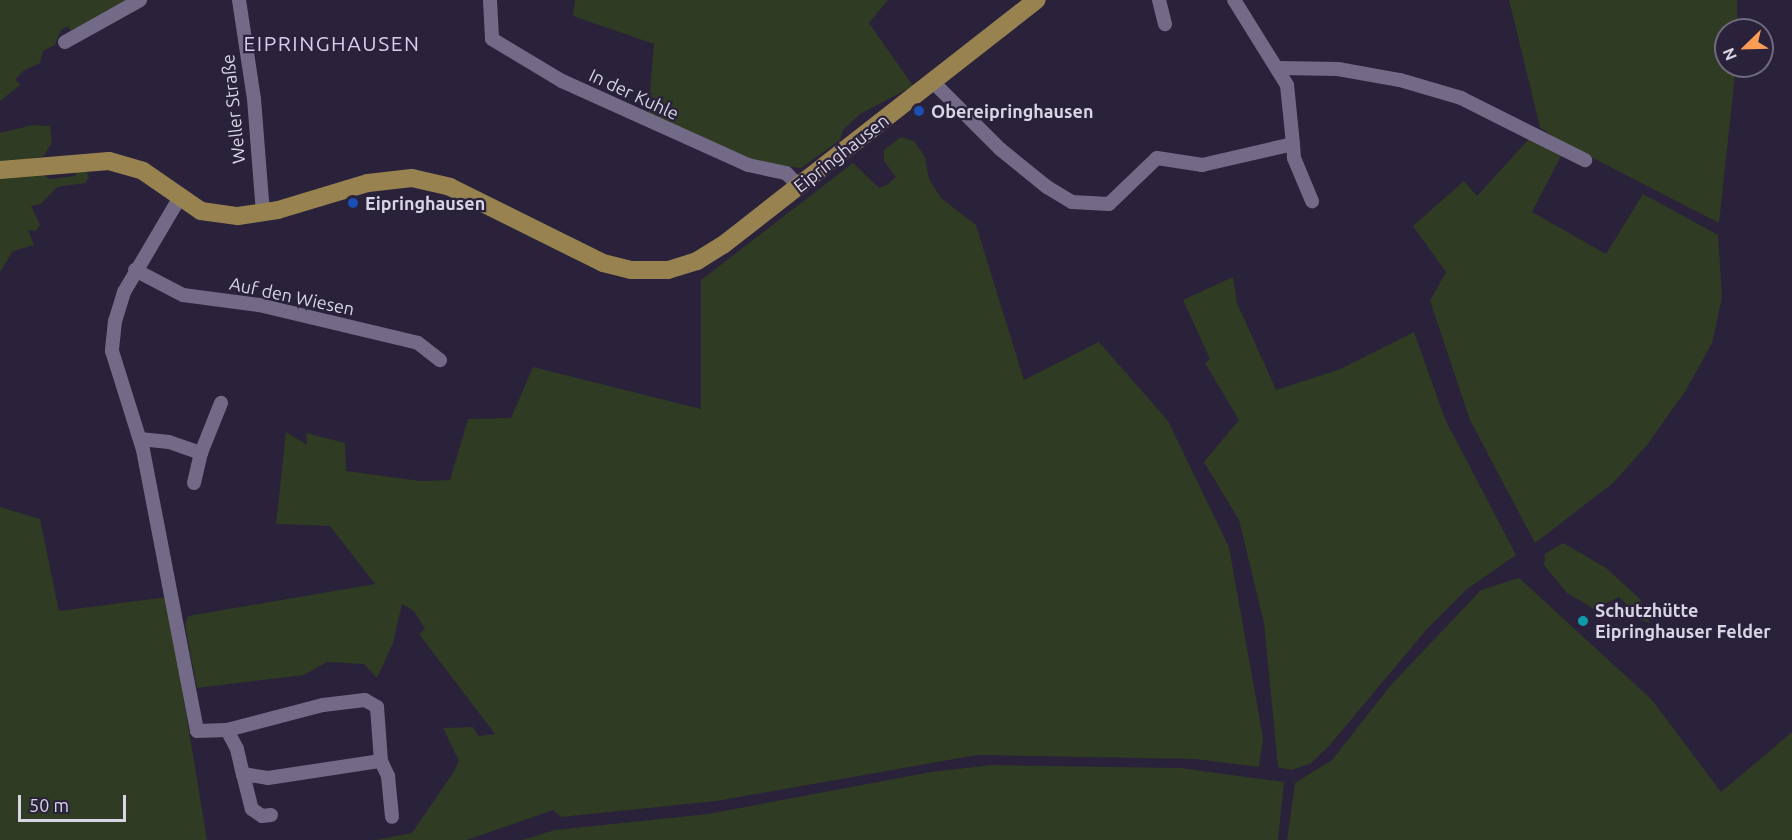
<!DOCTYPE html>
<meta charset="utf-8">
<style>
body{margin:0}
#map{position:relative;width:1792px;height:840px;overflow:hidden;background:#2a223b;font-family:Ubuntu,sans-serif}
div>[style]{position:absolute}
.green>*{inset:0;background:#2f3b22}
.minor>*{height:14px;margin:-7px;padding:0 7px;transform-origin:7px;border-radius:7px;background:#726a87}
.major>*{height:18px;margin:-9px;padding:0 9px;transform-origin:9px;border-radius:9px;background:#988350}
.dots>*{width:16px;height:16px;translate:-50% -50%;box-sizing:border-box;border:3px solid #2a223b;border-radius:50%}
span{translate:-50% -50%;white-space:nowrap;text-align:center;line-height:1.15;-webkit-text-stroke:4.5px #2a223b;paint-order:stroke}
.street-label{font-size:18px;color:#d9d5e5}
.poi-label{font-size:18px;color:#d9d5e5;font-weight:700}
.left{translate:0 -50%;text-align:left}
.quarter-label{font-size:21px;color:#d8ceef;letter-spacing:1.5px}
.north{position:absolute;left:1714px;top:18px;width:60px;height:60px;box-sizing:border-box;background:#2a223b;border:2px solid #706a7f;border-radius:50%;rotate:247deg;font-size:16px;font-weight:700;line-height:24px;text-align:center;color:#d9d5e5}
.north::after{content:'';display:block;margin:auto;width:21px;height:27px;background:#fd9c55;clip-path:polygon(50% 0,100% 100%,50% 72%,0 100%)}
.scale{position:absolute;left:18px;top:795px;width:108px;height:27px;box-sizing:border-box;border:3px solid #d9d5e5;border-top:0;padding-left:8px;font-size:18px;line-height:21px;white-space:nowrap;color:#d9d5e5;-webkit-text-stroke:4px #2a223b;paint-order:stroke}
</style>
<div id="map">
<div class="green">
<div style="clip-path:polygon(0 0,132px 0,72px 32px,68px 26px,61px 30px,55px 45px,43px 51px,40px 63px,23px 71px,15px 80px,20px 85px,0 101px)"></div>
<div style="clip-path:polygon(575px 0,888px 0,869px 23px,913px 86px,860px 114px,843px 130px,840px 140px,801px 168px,764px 164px,648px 117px,654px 44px,573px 16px)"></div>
<div style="clip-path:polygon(1509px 0,1737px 0,1737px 30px,1726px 30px,1726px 66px,1736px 66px,1719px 223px,1558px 140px,1540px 127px)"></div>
<div style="clip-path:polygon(33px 125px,50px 126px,52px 142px,44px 156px,19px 161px,50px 179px,75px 176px,77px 171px,87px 172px,89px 177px,85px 183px,57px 187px,41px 204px,31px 206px,40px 225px,36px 231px,28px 230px,34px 245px,13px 251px,0 272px,0 133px)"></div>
<div style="clip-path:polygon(901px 137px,914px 141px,925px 157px,929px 179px,941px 198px,976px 225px,1024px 380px,1099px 342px,1168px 421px,1229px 547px,1263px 738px,1259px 767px,1195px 759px,977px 755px,716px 801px,561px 817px,553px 810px,467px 840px,376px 840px,412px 833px,453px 773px,459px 761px,443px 728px,473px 727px,479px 736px,495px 734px,419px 634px,425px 629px,414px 611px,402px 604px,393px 643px,377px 678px,364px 664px,327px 662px,304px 675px,197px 688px,185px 625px,188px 616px,375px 584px,330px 526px,276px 524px,286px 432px,307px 445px,306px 433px,345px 443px,346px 471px,421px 481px,450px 480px,468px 419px,511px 418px,533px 367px,701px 409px,701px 280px,853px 163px,879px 188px,887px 185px,896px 177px,884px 161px,884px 150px)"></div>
<div style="clip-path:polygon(1529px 139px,1562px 154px,1532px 212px,1606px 254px,1643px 194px,1718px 235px,1722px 298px,1712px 343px,1686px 390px,1647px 445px,1613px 483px,1535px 543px,1470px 420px,1430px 301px,1446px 272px,1413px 226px,1464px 181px,1477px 196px)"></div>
<div style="clip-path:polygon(1233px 277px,1237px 303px,1276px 390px,1338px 370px,1414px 332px,1445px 419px,1516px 555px,1467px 589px,1426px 630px,1329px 746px,1310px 764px,1291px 770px,1278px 767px,1264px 623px,1239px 520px,1204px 462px,1239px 420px,1205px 363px,1210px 359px,1183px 300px)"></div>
<div style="clip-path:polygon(0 507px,40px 519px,59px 611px,167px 597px,207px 840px,0 840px)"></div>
<div style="clip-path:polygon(1563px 543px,1606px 568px,1640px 599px,1650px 623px,1641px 620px,1619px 597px,1594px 609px,1567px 593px,1544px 565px,1545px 554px)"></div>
<div style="clip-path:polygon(1519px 578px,1652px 700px,1721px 792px,1792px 732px,1792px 840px,1287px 840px,1295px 783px,1332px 760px,1391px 685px,1481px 590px)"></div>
<div style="clip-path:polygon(992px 765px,1180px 768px,1284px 782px,1278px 840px,522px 840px,555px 830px,708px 814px,931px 772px)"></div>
</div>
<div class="minor">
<div style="left:239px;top:0;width:100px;rotate:81.4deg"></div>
<div style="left:254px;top:99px;width:114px;rotate:85.5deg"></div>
<div style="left:490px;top:0;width:39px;rotate:87deg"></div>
<div style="left:492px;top:39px;width:82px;rotate:31deg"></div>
<div style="left:562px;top:81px;width:204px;rotate:24.3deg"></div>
<div style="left:748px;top:165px;width:39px;rotate:12deg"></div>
<div style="left:786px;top:173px;width:18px;rotate:45deg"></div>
<div style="left:1159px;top:0;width:25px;rotate:76deg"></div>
<div style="left:65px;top:42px;width:86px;rotate:-29.2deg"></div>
<div style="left:1278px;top:68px;width:60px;rotate:1deg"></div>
<div style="left:1338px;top:69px;width:63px;rotate:10.1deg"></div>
<div style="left:1400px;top:80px;width:64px;rotate:16.4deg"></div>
<div style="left:1461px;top:98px;width:139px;rotate:26.6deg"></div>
<div style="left:933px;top:82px;width:95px;rotate:45deg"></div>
<div style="left:1000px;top:149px;width:60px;rotate:39deg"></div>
<div style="left:1047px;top:187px;width:29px;rotate:31deg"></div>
<div style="left:1072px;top:202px;width:37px;rotate:3deg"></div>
<div style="left:1109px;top:204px;width:66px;rotate:-43.8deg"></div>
<div style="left:1157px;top:158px;width:46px;rotate:8.8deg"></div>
<div style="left:1202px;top:165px;width:93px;rotate:-13deg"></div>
<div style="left:1293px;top:144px;width:59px;rotate:-95.8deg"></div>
<div style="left:1287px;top:85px;width:100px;rotate:-121.9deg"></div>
<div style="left:1293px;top:144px;width:14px;rotate:86deg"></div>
<div style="left:1294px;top:158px;width:47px;rotate:67.3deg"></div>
<div style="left:180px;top:197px;width:110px;rotate:120.5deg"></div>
<div style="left:124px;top:292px;width:30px;rotate:107deg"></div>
<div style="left:115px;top:321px;width:30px;rotate:96deg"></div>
<div style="left:112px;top:351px;width:104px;rotate:72.6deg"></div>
<div style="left:143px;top:450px;width:286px;rotate:79.1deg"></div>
<div style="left:197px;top:731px;width:30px;rotate:-2deg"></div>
<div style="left:227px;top:730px;width:21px;rotate:62deg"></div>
<div style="left:237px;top:749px;width:26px;rotate:77deg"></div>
<div style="left:243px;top:774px;width:25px;rotate:9deg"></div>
<div style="left:268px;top:778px;width:114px;rotate:-8.6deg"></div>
<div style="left:381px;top:761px;width:17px;rotate:65deg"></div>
<div style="left:388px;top:776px;width:41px;rotate:84.4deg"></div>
<div style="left:135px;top:270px;width:54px;rotate:27.5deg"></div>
<div style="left:183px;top:295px;width:77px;rotate:7.5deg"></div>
<div style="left:259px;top:305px;width:163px;rotate:13.4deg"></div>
<div style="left:418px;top:343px;width:28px;rotate:38deg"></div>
<div style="left:140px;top:439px;width:29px;rotate:6deg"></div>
<div style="left:169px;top:442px;width:34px;rotate:19deg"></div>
<div style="left:201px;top:453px;width:54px;rotate:-68.2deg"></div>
<div style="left:194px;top:483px;width:31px;rotate:-77deg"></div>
<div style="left:227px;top:730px;width:99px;rotate:-14.6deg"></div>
<div style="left:323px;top:705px;width:42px;rotate:-6.8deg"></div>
<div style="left:365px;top:700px;width:14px;rotate:30deg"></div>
<div style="left:377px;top:707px;width:54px;rotate:85.8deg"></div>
<div style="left:243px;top:774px;width:36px;rotate:76deg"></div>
<div style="left:252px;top:809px;width:12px;rotate:35deg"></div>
<div style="left:262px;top:816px;width:9px;rotate:-6deg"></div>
</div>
<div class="major">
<div style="left:0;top:170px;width:109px;rotate:-4.7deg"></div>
<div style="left:109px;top:161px;width:35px;rotate:16deg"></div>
<div style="left:143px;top:171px;width:70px;rotate:34.6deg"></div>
<div style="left:201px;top:211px;width:37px;rotate:8deg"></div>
<div style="left:238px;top:216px;width:40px;rotate:-8.5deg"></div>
<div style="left:278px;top:210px;width:94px;rotate:-16.7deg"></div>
<div style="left:368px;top:183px;width:44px;rotate:-6.5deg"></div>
<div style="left:412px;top:178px;width:39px;rotate:13deg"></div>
<div style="left:450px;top:187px;width:171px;rotate:26.4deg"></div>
<div style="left:603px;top:263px;width:29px;rotate:14deg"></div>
<div style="left:631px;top:270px;width:37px"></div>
<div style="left:668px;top:270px;width:30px;rotate:-17deg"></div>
<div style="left:697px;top:261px;width:31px;rotate:-32deg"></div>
<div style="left:723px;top:245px;width:398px;rotate:-38deg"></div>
</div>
<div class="dots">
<div style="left:919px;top:111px;background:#1a4fb4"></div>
<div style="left:353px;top:203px;background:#1a4fb4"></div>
<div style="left:1583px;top:621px;background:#0f9aa8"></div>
</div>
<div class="street-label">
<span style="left:634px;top:94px;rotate:25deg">In der Kuhle</span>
<span style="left:233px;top:109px;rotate:-96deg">Weller Straße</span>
<span style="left:841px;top:153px;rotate:-38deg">Eipringhausen</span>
<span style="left:292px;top:296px;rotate:12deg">Auf den Wiesen</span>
</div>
<div class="poi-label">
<span class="left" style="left:931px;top:111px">Obereipringhausen</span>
<span class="left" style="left:365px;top:203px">Eipringhausen</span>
<span class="left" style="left:1595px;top:621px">Schutzhütte<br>Eipringhauser Felder</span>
</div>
<div class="quarter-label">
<span style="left:332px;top:43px">EIPRINGHAUSEN</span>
</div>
<div class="north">N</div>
<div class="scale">50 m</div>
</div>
